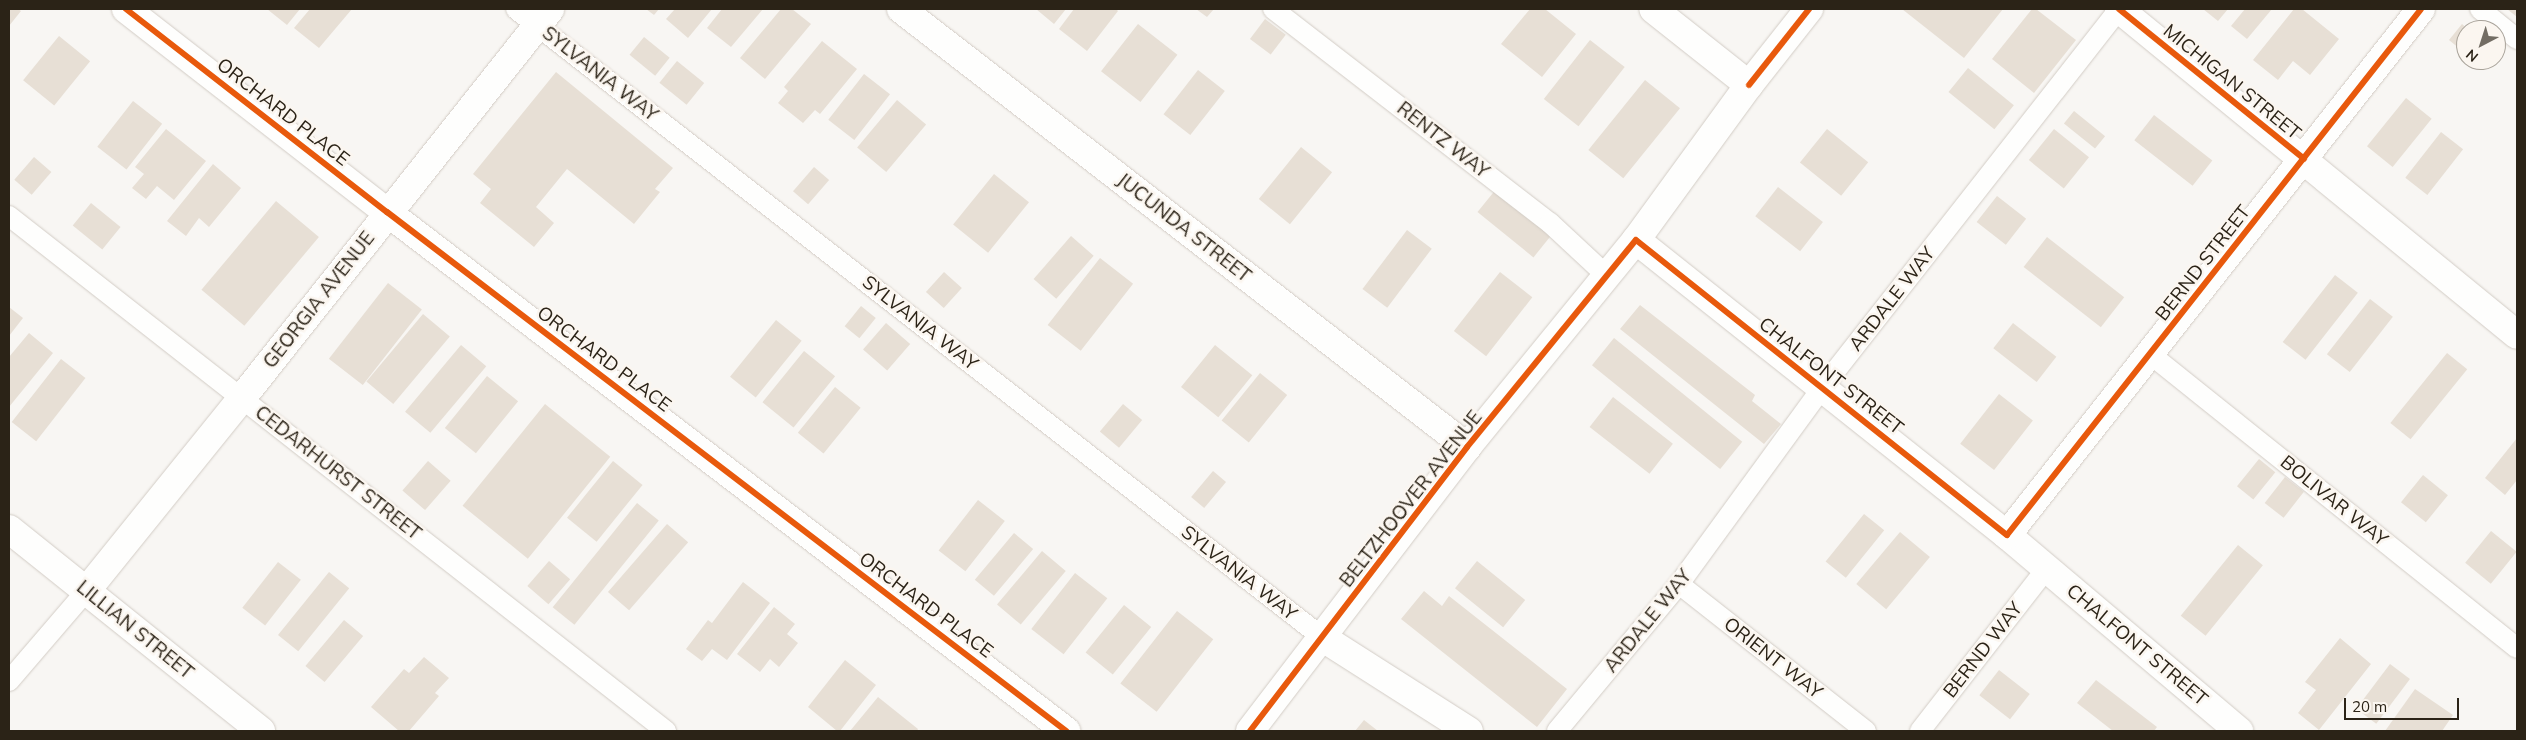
<!DOCTYPE html>
<style>
body{margin:0}
#map{position:relative;width:2526px;height:740px;overflow:hidden;background:#f8f6f3;font-family:Mulish,sans-serif}
div>[style]{position:absolute}
.building>*{inset:0;background:#e7dfd5;transform-origin:0 0}
.roads{filter:drop-shadow(0 0 1px #d2ccc5) drop-shadow(0 0 1px #d2ccc5)}
.lane>*{height:20px;margin:-10px;padding:0 10px;transform-origin:10px;border-radius:10px;background:#fefefd}
.street>*{height:28px;margin:-14px;padding:0 14px;transform-origin:14px;border-radius:14px;background:#fefefd}
.secondary>*{height:28px;margin:-14px;padding:0 14px;transform-origin:14px;border-radius:14px;background:#fefefd}
.cycleway>*{height:6px;margin:-3px;padding:0 3px;transform-origin:3px;border-radius:3px;background:#e8590c}
span{translate:-50% -50%;white-space:nowrap;text-align:center;line-height:1.15;-webkit-text-stroke:5px #fbf6f0;paint-order:stroke}
.street-label{font-size:19px;color:#2b2317}
.frame{position:absolute;inset:0;border:10px solid #2b2317;pointer-events:none}
.north{position:absolute;left:2456px;top:20px;width:50px;height:50px;box-sizing:border-box;background:#fbf6f0;border:1px solid #a8a299;border-radius:50%;rotate:220deg;font-size:14px;font-weight:700;line-height:20px;text-align:center;color:#2b2317}
.north::after{content:'';display:block;margin:auto;width:18px;height:22px;background:#736d64;clip-path:polygon(50% 0,100% 100%,50% 72%,0 100%)}
.scale{position:absolute;left:2344px;top:698px;width:115px;height:22px;box-sizing:border-box;border:2px solid #2b2317;border-top:0;padding-left:6px;font-size:15px;line-height:18px;white-space:nowrap;color:#2b2317;-webkit-text-stroke:4px #fbf6f0;paint-order:stroke}
</style>
<div id="map">
<div class="building">
<div style="clip-path:polygon(9px 9px,18px 9px,21px 11px,9px 26px)"></div>
<div style="clip-path:polygon(267px 9px,300px 9px,287px 25px)"></div>
<div style="clip-path:polygon(310px 9px,352px 9px,319px 48px,294px 28px)"></div>
<div style="clip-path:polygon(646px 9px,659px 9px,654px 15px)"></div>
<div style="clip-path:polygon(675px 9px,712px 9px,688px 38px,666px 19px)"></div>
<div style="clip-path:polygon(722px 9px,763px 9px,731px 47px,707px 28px)"></div>
<div style="clip-path:polygon(781px 9px,792px 9px,811px 24px,765px 79px,740px 58px)"></div>
<div style="clip-path:polygon(1036px 9px,1066px 9px,1054px 24px)"></div>
<div style="clip-path:polygon(1074px 9px,1116px 9px,1118px 11px,1087px 51px,1059px 29px)"></div>
<div style="clip-path:polygon(1196px 9px,1214px 9px,1207px 17px)"></div>
<div style="clip-path:polygon(1530px 9px,1545px 9px,1576px 34px,1542px 77px,1501px 44px)"></div>
<div style="clip-path:polygon(1902px 9px,2003px 9px,1964px 58px)"></div>
<div style="clip-path:polygon(2032px 9px,2036px 9px,2076px 40px,2034px 93px,1992px 59px)"></div>
<div style="clip-path:polygon(2203px 9px,2228px 9px,2218px 21px)"></div>
<div style="clip-path:polygon(2245px 9px,2272px 9px,2247px 39px,2231px 26px)"></div>
<div style="clip-path:polygon(2294px 9px,2302px 9px,2339px 39px,2310px 75px,2293px 61px,2278px 80px,2253px 60px)"></div>
<div style="clip-path:polygon(2507px 9px,2517px 9px,2517px 17px)"></div>
<div style="left:1265px;top:19px;width:26px;height:25px;rotate:37deg"></div>
<div style="left:1138px;top:24px;width:50px;height:60px;rotate:38deg"></div>
<div style="clip-path:polygon(2462px 24px,2469px 30px,2466px 30px,2466px 54px,2449px 40px)"></div>
<div style="left:59px;top:36px;width:40px;height:57px;rotate:39deg"></div>
<div style="left:644px;top:37px;width:33px;height:23px;rotate:39deg"></div>
<div style="left:1590px;top:40px;width:44px;height:75px;rotate:38deg"></div>
<div style="clip-path:polygon(822px 41px,857px 69px,820px 114px,815px 110px,803px 123px,778px 103px,788px 91px,784px 87px)"></div>
<div style="left:677px;top:61px;width:35px;height:28px;rotate:39deg"></div>
<div style="left:1968px;top:68px;width:59px;height:31px;rotate:39deg"></div>
<div style="left:1198px;top:70px;width:34px;height:56px;rotate:38deg"></div>
<div style="clip-path:polygon(556px 72px,673px 168px,655px 189px,660px 192px,634px 224px,567px 169px,536px 207px,554px 223px,534px 247px,480px 203px,491px 189px,473px 174px)"></div>
<div style="left:864px;top:74px;width:33px;height:58px;rotate:38deg"></div>
<div style="left:1645px;top:80px;width:45px;height:90px;rotate:39deg"></div>
<div style="left:2406px;top:98px;width:33px;height:62px;rotate:39deg"></div>
<div style="left:897px;top:100px;width:38px;height:62px;rotate:40deg"></div>
<div style="left:133px;top:101px;width:37px;height:58px;rotate:38deg"></div>
<div style="left:2074px;top:111px;width:40px;height:16px;rotate:39deg"></div>
<div style="left:2154px;top:115px;width:74px;height:32px;rotate:38deg"></div>
<div style="clip-path:polygon(166px 129px,206px 161px,174px 200px,157px 186px,146px 199px,132px 188px,144px 174px,135px 167px)"></div>
<div style="left:1827px;top:129px;width:53px;height:43px;rotate:39deg"></div>
<div style="left:2054px;top:129px;width:45px;height:40px;rotate:39deg"></div>
<div style="left:2441px;top:132px;width:28px;height:58px;rotate:38deg"></div>
<div style="left:1301px;top:147px;width:40px;height:67px;rotate:39deg"></div>
<div style="left:34px;top:157px;width:23px;height:30px;rotate:41deg"></div>
<div style="clip-path:polygon(213px 164px,241px 188px,209px 227px,199px 218px,186px 236px,167px 221px)"></div>
<div style="left:814px;top:167px;width:20px;height:32px;rotate:41deg"></div>
<div style="left:994px;top:174px;width:45px;height:65px;rotate:39deg"></div>
<div style="left:1778px;top:187px;width:57px;height:37px;rotate:38deg"></div>
<div style="left:1497px;top:188px;width:72px;height:31px;rotate:39deg"></div>
<div style="left:1997px;top:196px;width:37px;height:33px;rotate:38deg"></div>
<div style="left:276px;top:201px;width:56px;height:116px;rotate:40deg"></div>
<div style="left:91px;top:203px;width:38px;height:29px;rotate:39deg"></div>
<div style="left:1407px;top:230px;width:31px;height:74px;rotate:37deg"></div>
<div style="left:1071px;top:236px;width:30px;height:57px;rotate:41deg"></div>
<div style="left:2047px;top:237px;width:98px;height:38px;rotate:38deg"></div>
<div style="left:1100px;top:258px;width:42px;height:85px;rotate:38deg"></div>
<div style="left:944px;top:272px;width:24px;height:27px;rotate:42deg"></div>
<div style="left:1500px;top:272px;width:41px;height:75px;rotate:38deg"></div>
<div style="left:2335px;top:275px;width:29px;height:85px;rotate:38deg"></div>
<div style="left:388px;top:283px;width:43px;height:96px;rotate:38deg"></div>
<div style="left:2370px;top:299px;width:29px;height:70px;rotate:38deg"></div>
<div style="clip-path:polygon(1640px 305px,1755px 395px,1752px 401px,1781px 424px,1764px 444px,1620px 329px)"></div>
<div style="left:861px;top:306px;width:19px;height:26px;rotate:39deg"></div>
<div style="clip-path:polygon(9px 307px,23px 318px,9px 336px)"></div>
<div style="left:423px;top:314px;width:35px;height:88px;rotate:40deg"></div>
<div style="left:776px;top:320px;width:33px;height:73px;rotate:39deg"></div>
<div style="left:886px;top:323px;width:32px;height:35px;rotate:41deg"></div>
<div style="left:2013px;top:323px;width:55px;height:32px;rotate:38deg"></div>
<div style="clip-path:polygon(29px 333px,53px 353px,9px 407px,9px 357px)"></div>
<div style="left:1614px;top:338px;width:165px;height:35px;rotate:39deg"></div>
<div style="left:461px;top:345px;width:33px;height:87px;rotate:40deg"></div>
<div style="left:1215px;top:345px;width:48px;height:54px;rotate:39deg"></div>
<div style="left:804px;top:351px;width:40px;height:66px;rotate:39deg"></div>
<div style="left:2447px;top:353px;width:26px;height:90px;rotate:39deg"></div>
<div style="left:61px;top:359px;width:31px;height:80px;rotate:38deg"></div>
<div style="left:1260px;top:373px;width:35px;height:61px;rotate:39deg"></div>
<div style="left:487px;top:376px;width:40px;height:67px;rotate:39deg"></div>
<div style="left:835px;top:387px;width:33px;height:59px;rotate:39deg"></div>
<div style="left:1999px;top:394px;width:43px;height:63px;rotate:38deg"></div>
<div style="left:1613px;top:397px;width:76px;height:38px;rotate:38deg"></div>
<div style="left:545px;top:404px;width:84px;height:131px;rotate:39deg"></div>
<div style="left:1123px;top:404px;width:25px;height:36px;rotate:40deg"></div>
<div style="clip-path:polygon(2517px 438px,2517px 480px,2505px 495px,2485px 478px)"></div>
<div style="left:2259px;top:459px;width:21px;height:35px;rotate:39deg"></div>
<div style="left:428px;top:461px;width:30px;height:39px;rotate:41deg"></div>
<div style="left:613px;top:461px;width:38px;height:73px;rotate:39deg"></div>
<div style="left:1213px;top:471px;width:17px;height:34px;rotate:40deg"></div>
<div style="left:2423px;top:475px;width:32px;height:35px;rotate:39deg"></div>
<div style="left:2285px;top:477px;width:24px;height:33px;rotate:38deg"></div>
<div style="left:978px;top:500px;width:34px;height:64px;rotate:38deg"></div>
<div style="left:637px;top:503px;width:28px;height:134px;rotate:39deg"></div>
<div style="left:1864px;top:514px;width:26px;height:61px;rotate:39deg"></div>
<div style="left:667px;top:524px;width:28px;height:90px;rotate:41deg"></div>
<div style="left:2491px;top:531px;width:33px;height:41px;rotate:39deg"></div>
<div style="left:1900px;top:532px;width:39px;height:68px;rotate:40deg"></div>
<div style="left:1014px;top:533px;width:25px;height:61px;rotate:40deg"></div>
<div style="left:2238px;top:545px;width:32px;height:91px;rotate:39deg"></div>
<div style="left:1042px;top:551px;width:31px;height:70px;rotate:40deg"></div>
<div style="left:549px;top:561px;width:28px;height:33px;rotate:41deg"></div>
<div style="left:1477px;top:561px;width:62px;height:35px;rotate:39deg"></div>
<div style="left:278px;top:562px;width:29px;height:58px;rotate:38deg"></div>
<div style="left:329px;top:572px;width:26px;height:81px;rotate:39deg"></div>
<div style="left:1075px;top:573px;width:41px;height:71px;rotate:38deg"></div>
<div style="clip-path:polygon(743px 582px,770px 603px,727px 660px,712px 649px,702px 661px,686px 649px,708px 620px,712px 623px)"></div>
<div style="clip-path:polygon(1424px 591px,1442px 606px,1449px 596px,1567px 689px,1537px 727px,1401px 619px)"></div>
<div style="left:1124px;top:605px;width:35px;height:61px;rotate:39deg"></div>
<div style="clip-path:polygon(774px 607px,795px 624px,787px 634px,798px 643px,779px 667px,770px 659px,760px 672px,737px 654px)"></div>
<div style="left:1177px;top:611px;width:46px;height:92px;rotate:38deg"></div>
<div style="left:344px;top:620px;width:25px;height:60px;rotate:40deg"></div>
<div style="clip-path:polygon(2340px 638px,2371px 664px,2319px 730px,2298px 713px,2316px 690px,2305px 682px)"></div>
<div style="clip-path:polygon(424px 657px,449px 678px,435px 693px,439px 696px,409px 731px,399px 731px,371px 707px,404px 669px,409px 673px)"></div>
<div style="clip-path:polygon(845px 660px,876px 685px,840px 731px,837px 731px,808px 707px)"></div>
<div style="left:2390px;top:664px;width:25px;height:56px;rotate:37deg"></div>
<div style="left:1999px;top:670px;width:39px;height:32px;rotate:38deg"></div>
<div style="clip-path:polygon(2096px 680px,2157px 727px,2154px 731px,2113px 731px,2077px 703px)"></div>
<div style="clip-path:polygon(2415px 689px,2453px 715px,2442px 731px,2385px 731px)"></div>
<div style="clip-path:polygon(878px 697px,918px 729px,917px 731px,850px 731px)"></div>
<div style="clip-path:polygon(1364px 720px,1378px 731px,1355px 731px)"></div>
</div>
<div class="roads">
<div class="lane">
<div style="left:516px;top:9px;width:1023px;rotate:37.93deg"></div>
<div style="left:1273px;top:9px;width:350px;rotate:37.7deg"></div>
<div style="left:1550px;top:223px;width:78px;rotate:42.9deg"></div>
<div style="left:2480px;top:9px;width:48px;rotate:39deg"></div>
<div style="left:9px;top:216px;width:835px;rotate:38.09deg"></div>
<div style="left:2150px;top:354px;width:470px;rotate:38.7deg"></div>
<div style="left:1679px;top:584px;width:238px;rotate:38.2deg"></div>
<div style="left:9px;top:681px;width:120px;rotate:-49.4deg"></div>
<div style="left:1557px;top:731px;width:191px;rotate:-50.3deg"></div>
<div style="left:1679px;top:584px;width:243px;rotate:-53.9deg"></div>
<div style="left:1822px;top:388px;width:482px;rotate:-51.9deg"></div>
<div style="left:1920px;top:731px;width:207px;rotate:-52.1deg"></div>
</div>
<div class="street">
<div style="left:126px;top:9px;width:331px;rotate:37.9deg"></div>
<div style="left:387px;top:212px;width:855px;rotate:37.39deg"></div>
<div style="left:901px;top:9px;width:716px;rotate:37.73deg"></div>
<div style="left:2119px;top:9px;width:514px;rotate:39.32deg"></div>
<div style="left:1749px;top:85px;width:97px;rotate:-51.7deg"></div>
<div style="left:1636px;top:240px;width:474px;rotate:38.5deg"></div>
<div style="left:2007px;top:535px;width:304px;rotate:40.2deg"></div>
<div style="left:9px;top:529px;width:323px;rotate:38.7deg"></div>
<div style="left:2007px;top:535px;width:669px;rotate:-51.79deg"></div>
<div style="left:87px;top:590px;width:247px;rotate:-51.1deg"></div>
<div style="left:242px;top:398px;width:496px;rotate:-51.6deg"></div>
<div style="left:1323px;top:638px;width:173px;rotate:32.5deg"></div>
</div>
<div class="secondary">
<div style="left:1250px;top:731px;width:357px;rotate:-52.6deg"></div>
<div style="left:1467px;top:447px;width:267px;rotate:-50.8deg"></div>
<div style="left:1636px;top:240px;width:192px;rotate:-53.9deg"></div>
<div style="left:1749px;top:85px;width:122px;rotate:-141.6deg"></div>
</div>
</div>
<div class="cycleway">
<div style="left:126px;top:9px;width:331px;rotate:37.9deg"></div>
<div style="left:387px;top:212px;width:855px;rotate:37.39deg"></div>
<div style="left:2119px;top:9px;width:238px;rotate:39deg"></div>
<div style="left:1749px;top:85px;width:97px;rotate:-51.7deg"></div>
<div style="left:1250px;top:731px;width:357px;rotate:-52.6deg"></div>
<div style="left:1467px;top:447px;width:267px;rotate:-50.8deg"></div>
<div style="left:1636px;top:240px;width:474px;rotate:38.5deg"></div>
<div style="left:2007px;top:535px;width:669px;rotate:-51.79deg"></div>
</div>
<div class="street-label">
<span style="left:600px;top:74px;rotate:38deg">SYLVANIA WAY</span>
<span style="left:2232px;top:82px;rotate:39deg">MICHIGAN STREET</span>
<span style="left:283px;top:112px;rotate:38deg">ORCHARD PLACE</span>
<span style="left:1443px;top:140px;rotate:38deg">RENTZ WAY</span>
<span style="left:1184px;top:228px;rotate:38deg">JUCUNDA STREET</span>
<span style="left:2203px;top:263px;rotate:-52deg">BERND STREET</span>
<span style="left:1892px;top:299px;rotate:-52deg">ARDALE WAY</span>
<span style="left:319px;top:300px;rotate:-52deg">GEORGIA AVENUE</span>
<span style="left:920px;top:323px;rotate:38deg">SYLVANIA WAY</span>
<span style="left:604px;top:359px;rotate:37deg">ORCHARD PLACE</span>
<span style="left:1831px;top:376px;rotate:38deg">CHALFONT STREET</span>
<span style="left:338px;top:473px;rotate:38deg">CEDARHURST STREET</span>
<span style="left:1411px;top:499px;rotate:-52deg">BELTZHOOVER AVENUE</span>
<span style="left:2334px;top:501px;rotate:39deg">BOLIVAR WAY</span>
<span style="left:1239px;top:573px;rotate:38deg">SYLVANIA WAY</span>
<span style="left:926px;top:605px;rotate:37deg">ORCHARD PLACE</span>
<span style="left:1648px;top:621px;rotate:-51deg">ARDALE WAY</span>
<span style="left:135px;top:630px;rotate:39deg">LILLIAN STREET</span>
<span style="left:2137px;top:645px;rotate:40deg">CHALFONT STREET</span>
<span style="left:1983px;top:650px;rotate:-52deg">BERND WAY</span>
<span style="left:1773px;top:658px;rotate:38deg">ORIENT WAY</span>
</div>
<div class="frame"></div>
<div class="north">N</div>
<div class="scale">20 m</div>
</div>
